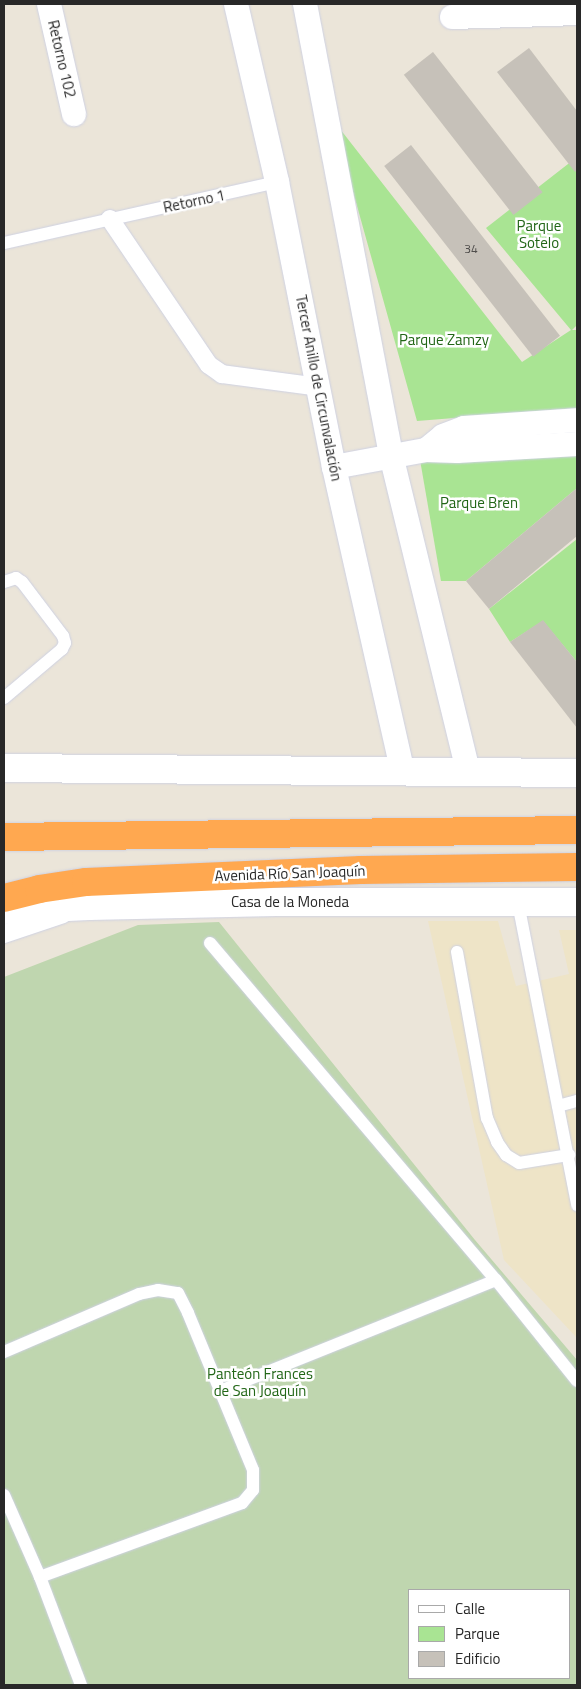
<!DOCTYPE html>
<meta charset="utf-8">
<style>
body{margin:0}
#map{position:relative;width:581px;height:1689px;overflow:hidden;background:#ebe5d9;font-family:"Titillium Web",sans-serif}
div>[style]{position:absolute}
.education>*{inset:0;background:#eee4c7}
.green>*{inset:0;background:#a9e493}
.cemetery>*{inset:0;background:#bfd6af}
.building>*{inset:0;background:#c6c1b9;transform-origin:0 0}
.roads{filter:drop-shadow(0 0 1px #ced1e2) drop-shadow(0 0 1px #ced1e2)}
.service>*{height:12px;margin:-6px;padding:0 6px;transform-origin:6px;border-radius:6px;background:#fff}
.pedestrian>*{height:18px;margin:-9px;padding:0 9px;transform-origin:9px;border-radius:9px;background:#fff}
.minor>*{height:24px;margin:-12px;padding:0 12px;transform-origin:12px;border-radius:12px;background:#fff}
.secondary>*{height:28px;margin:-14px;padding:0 14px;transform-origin:14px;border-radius:14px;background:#fff}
.motorway>*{height:28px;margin:-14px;padding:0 14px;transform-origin:14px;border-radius:14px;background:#ffa850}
span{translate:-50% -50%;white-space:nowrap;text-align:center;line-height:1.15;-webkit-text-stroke:5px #fff;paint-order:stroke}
.number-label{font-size:12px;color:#504e4c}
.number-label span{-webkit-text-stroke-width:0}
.street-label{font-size:15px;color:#282828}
.park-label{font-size:15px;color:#226617}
.frame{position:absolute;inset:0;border:5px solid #282828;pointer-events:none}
.legend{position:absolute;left:408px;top:1589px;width:162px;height:90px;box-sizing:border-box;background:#fff;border:1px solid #a9a9a9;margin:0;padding:6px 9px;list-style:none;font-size:15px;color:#282828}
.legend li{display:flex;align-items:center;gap:10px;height:25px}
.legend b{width:25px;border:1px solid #a9a9a9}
</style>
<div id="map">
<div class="education">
<div style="clip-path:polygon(428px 921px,498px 921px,516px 986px,569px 974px,559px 930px,577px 930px,577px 1338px,504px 1260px)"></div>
</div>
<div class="green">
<div style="clip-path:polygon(333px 120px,522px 362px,571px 330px,486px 228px,577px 157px,577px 325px,572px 330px,577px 330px,577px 408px,417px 421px)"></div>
<div style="clip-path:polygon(577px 449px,577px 488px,466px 581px,441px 581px,419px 454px)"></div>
<div style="clip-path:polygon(577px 539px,577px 662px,543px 621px,510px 642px,489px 609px)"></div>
</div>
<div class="cemetery">
<div style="clip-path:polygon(evenodd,219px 922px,475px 1240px,577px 1360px,577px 1685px,4px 1685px,4px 977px,138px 925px,219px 922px,410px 1590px,570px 1590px,570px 1678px,410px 1678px,410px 1590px)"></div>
</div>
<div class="building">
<div style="clip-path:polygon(529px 48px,577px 111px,577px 170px,575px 172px,497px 72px)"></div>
<div style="left:433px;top:52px;width:178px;height:37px;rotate:52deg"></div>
<div style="left:411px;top:145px;width:242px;height:34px;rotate:52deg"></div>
<div style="clip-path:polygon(577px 488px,577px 536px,489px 609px,466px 581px)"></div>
<div style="clip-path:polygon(543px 620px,577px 662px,577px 728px,510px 642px)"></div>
</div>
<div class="roads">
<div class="service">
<div style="left:4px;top:243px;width:280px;rotate:-12.6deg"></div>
<div style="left:4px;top:582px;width:13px;rotate:-18deg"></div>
<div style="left:16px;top:578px;width:7px;rotate:34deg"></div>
<div style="left:22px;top:582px;width:68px;rotate:52.8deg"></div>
<div style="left:63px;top:636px;width:7px;rotate:74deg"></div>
<div style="left:65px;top:643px;width:7px;rotate:117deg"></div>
<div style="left:62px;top:649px;width:76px;rotate:139.8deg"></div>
<div style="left:518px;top:903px;width:308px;rotate:78.9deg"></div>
<div style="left:210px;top:943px;width:442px;rotate:49.7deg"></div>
<div style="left:496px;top:1280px;width:129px;rotate:51.3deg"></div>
<div style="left:457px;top:952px;width:169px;rotate:79.8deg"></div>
<div style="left:487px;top:1118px;width:26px;rotate:67deg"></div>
<div style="left:497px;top:1142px;width:16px;rotate:55deg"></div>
<div style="left:506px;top:1155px;width:15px;rotate:32deg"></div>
<div style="left:519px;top:1163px;width:51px;rotate:-9.1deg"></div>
<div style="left:558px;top:1106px;width:20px;rotate:-15deg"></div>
<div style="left:4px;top:1352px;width:147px;rotate:-23.2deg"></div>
<div style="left:139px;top:1294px;width:19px;rotate:-12deg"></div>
<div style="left:158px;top:1290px;width:20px;rotate:9deg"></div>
<div style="left:178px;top:1293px;width:22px;rotate:63deg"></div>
<div style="left:188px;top:1313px;width:170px;rotate:67.5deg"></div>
<div style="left:253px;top:1470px;width:20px;rotate:90deg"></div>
<div style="left:253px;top:1490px;width:17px;rotate:130deg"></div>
<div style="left:242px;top:1503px;width:215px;rotate:159.9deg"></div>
<div style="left:220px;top:1391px;width:297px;rotate:-21.9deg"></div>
<div style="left:4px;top:1495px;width:90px;rotate:66.3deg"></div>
<div style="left:40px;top:1577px;width:116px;rotate:69.2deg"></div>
</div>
<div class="pedestrian">
<div style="left:110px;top:219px;width:176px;rotate:55.9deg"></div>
<div style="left:209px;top:365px;width:16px;rotate:35deg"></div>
<div style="left:222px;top:374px;width:98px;rotate:7.6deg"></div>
<div style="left:4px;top:934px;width:62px;rotate:-18.7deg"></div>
</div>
<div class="minor">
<div style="left:49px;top:4px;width:113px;rotate:77.2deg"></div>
<div style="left:236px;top:4px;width:183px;rotate:77deg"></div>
<div style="left:277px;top:182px;width:291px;rotate:78.7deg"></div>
<div style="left:334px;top:467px;width:313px;rotate:77.3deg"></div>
<div style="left:305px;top:4px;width:459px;rotate:79.2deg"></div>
<div style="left:391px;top:455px;width:325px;rotate:76.3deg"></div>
<div style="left:452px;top:17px;width:125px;rotate:-1.8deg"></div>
<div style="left:426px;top:450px;width:22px;rotate:-39deg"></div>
<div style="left:443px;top:436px;width:22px;rotate:-21deg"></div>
<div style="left:464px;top:428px;width:113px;rotate:-4deg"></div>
<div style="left:334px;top:467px;width:94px;rotate:-10.5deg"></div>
<div style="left:426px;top:450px;width:31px;rotate:2deg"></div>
<div style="left:457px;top:451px;width:120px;rotate:-3.3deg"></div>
</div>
<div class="secondary">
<div style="left:4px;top:768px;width:573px;rotate:0.5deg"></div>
<div style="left:4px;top:910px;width:85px;rotate:-2.7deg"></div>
<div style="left:89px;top:906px;width:187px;rotate:-1.2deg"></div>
<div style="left:276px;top:902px;width:301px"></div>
</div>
<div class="motorway">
<div style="left:4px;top:837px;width:573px;rotate:-0.7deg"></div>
<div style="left:4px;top:898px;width:36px;rotate:-14deg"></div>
<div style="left:39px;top:889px;width:48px;rotate:-8.5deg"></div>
<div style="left:86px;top:882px;width:275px;rotate:-2.5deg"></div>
<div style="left:361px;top:870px;width:216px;rotate:-0.8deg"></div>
</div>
</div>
<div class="number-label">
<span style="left:471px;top:249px">34</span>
</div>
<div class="street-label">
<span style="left:62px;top:59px;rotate:77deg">Retorno 102</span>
<span style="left:194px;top:201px;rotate:-12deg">Retorno 1</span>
<span style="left:319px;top:388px;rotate:79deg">Tercer Anillo de Circunvalación</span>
<span style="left:290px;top:873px;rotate:-2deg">Avenida Río San Joaquín</span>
<span style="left:290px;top:902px">Casa de la Moneda</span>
</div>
<div class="park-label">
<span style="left:539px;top:234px">Parque<br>Sotelo</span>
<span style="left:444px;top:340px">Parque Zamzy</span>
<span style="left:479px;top:503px">Parque Bren</span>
<span style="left:260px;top:1382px">Panteón Frances<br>de San Joaquín</span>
</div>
<div class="frame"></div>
<ul class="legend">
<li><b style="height:6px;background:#fff"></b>Calle</li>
<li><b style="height:14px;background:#a9e493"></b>Parque</li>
<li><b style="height:14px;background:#c6c1b9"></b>Edificio</li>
</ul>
</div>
